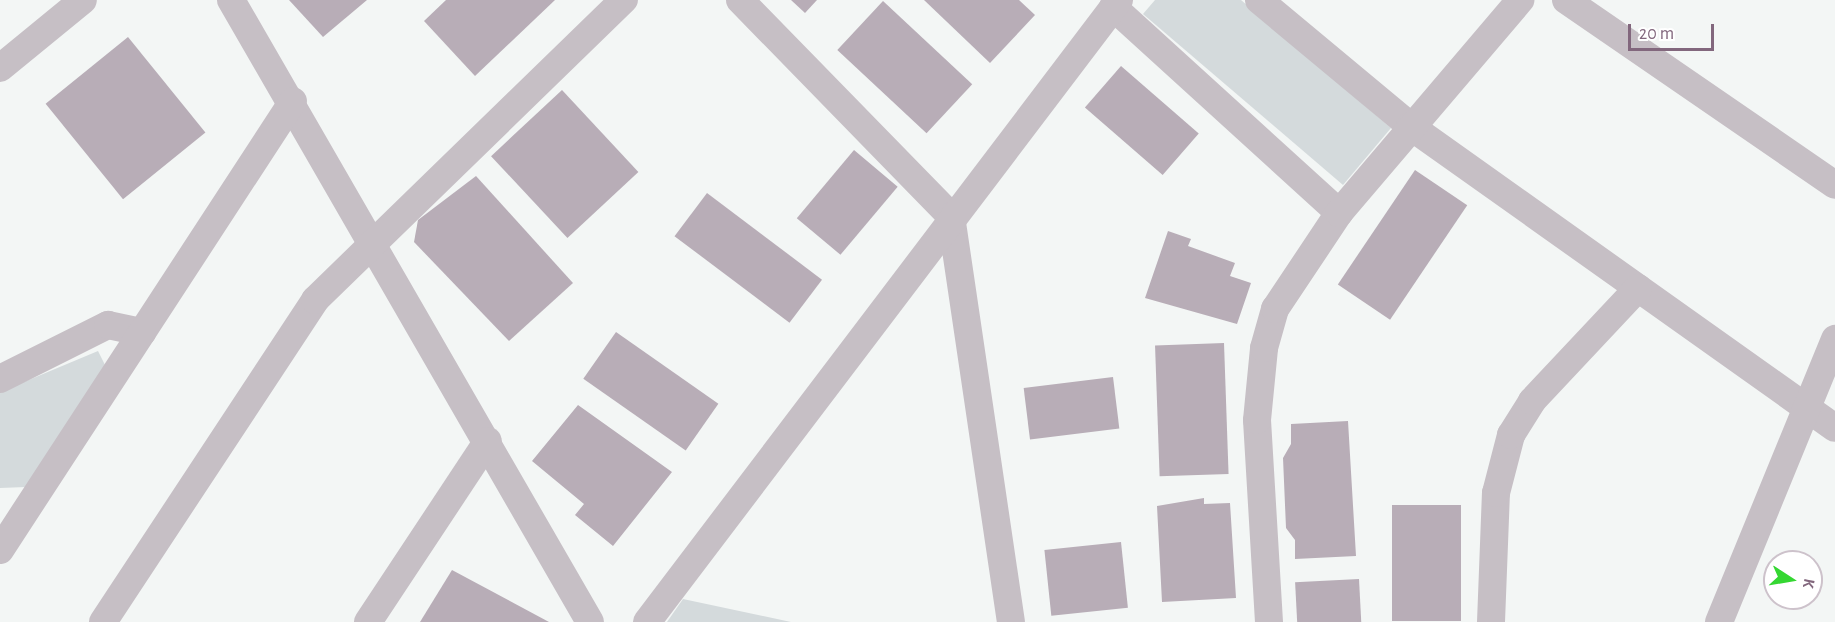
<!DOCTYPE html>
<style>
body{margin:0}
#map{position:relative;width:1835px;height:622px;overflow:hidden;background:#f3f6f5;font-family:"Alegreya Sans",sans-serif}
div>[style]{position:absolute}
.green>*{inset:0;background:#d4dadc}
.building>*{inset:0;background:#b8adb7;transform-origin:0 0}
.minor>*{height:28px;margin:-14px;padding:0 14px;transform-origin:14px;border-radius:14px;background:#c6bfc5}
span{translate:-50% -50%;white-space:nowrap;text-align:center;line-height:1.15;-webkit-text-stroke:6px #fff;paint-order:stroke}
.north{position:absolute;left:1763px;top:550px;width:60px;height:60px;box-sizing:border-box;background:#fff;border:2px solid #cdc2cb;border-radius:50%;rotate:102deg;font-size:16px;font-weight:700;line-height:24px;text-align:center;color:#82677d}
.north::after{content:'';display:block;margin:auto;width:21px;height:27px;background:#35d732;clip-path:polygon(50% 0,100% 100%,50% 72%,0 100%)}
.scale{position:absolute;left:1628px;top:24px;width:86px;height:27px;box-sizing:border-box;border:3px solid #82677d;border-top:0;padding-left:8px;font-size:18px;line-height:21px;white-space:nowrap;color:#82677d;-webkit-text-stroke:4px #fff;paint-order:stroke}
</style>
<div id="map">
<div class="green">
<div style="clip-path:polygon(1155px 0,1241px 0,1391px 128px,1343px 185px,1143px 14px)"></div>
<div style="clip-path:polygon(98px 351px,105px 365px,26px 487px,0 488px,0 392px)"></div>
<div style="clip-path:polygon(683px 599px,791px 622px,667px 622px)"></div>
</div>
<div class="building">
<div style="clip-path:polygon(289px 0,367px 0,323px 37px)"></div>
<div style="clip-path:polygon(446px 0,555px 0,475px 76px,424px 21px)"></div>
<div style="clip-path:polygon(791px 0,817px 0,805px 13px)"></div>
<div style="clip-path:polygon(924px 0,1019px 0,1035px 15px,990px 63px)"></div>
<div style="left:883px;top:1px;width:122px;height:67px;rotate:43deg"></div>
<div style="left:128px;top:37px;width:123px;height:106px;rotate:51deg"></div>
<div style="left:1121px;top:66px;width:103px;height:55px;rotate:41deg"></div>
<div style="left:562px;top:90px;width:112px;height:97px;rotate:47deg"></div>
<div style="left:854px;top:150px;width:57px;height:89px;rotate:40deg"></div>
<div style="left:1415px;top:170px;width:63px;height:138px;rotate:34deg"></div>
<div style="clip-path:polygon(476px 176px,573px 283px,509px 341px,414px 242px,418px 220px)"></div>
<div style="left:707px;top:193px;width:144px;height:54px;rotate:37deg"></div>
<div style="clip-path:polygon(1168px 231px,1191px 239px,1188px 246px,1235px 263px,1230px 276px,1251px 283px,1237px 324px,1145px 298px)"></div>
<div style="left:616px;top:332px;width:125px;height:57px;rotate:35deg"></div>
<div style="left:1224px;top:343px;width:131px;height:69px;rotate:88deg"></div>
<div style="left:1113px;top:377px;width:52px;height:90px;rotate:83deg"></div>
<div style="clip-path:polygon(578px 405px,672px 472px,613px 546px,575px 515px,584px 504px,532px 461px)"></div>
<div style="clip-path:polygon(1348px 421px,1356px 556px,1295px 559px,1295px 540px,1286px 528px,1283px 458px,1291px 444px,1291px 424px)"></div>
<div style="clip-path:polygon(1204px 498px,1204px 504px,1230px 503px,1236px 598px,1162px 602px,1157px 506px)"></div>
<div style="left:1392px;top:505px;width:69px;height:116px"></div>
<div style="left:1121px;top:542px;width:66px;height:77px;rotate:84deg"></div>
<div style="clip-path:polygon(452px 570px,549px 622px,420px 622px)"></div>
<div style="left:1359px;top:579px;width:43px;height:64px;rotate:87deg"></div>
</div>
<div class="minor">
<div style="left:231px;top:0;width:718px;rotate:60.01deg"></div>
<div style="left:740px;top:0;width:302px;rotate:45.7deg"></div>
<div style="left:951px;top:216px;width:410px;rotate:81.6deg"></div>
<div style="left:1259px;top:0;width:197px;rotate:39.8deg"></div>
<div style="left:1410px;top:126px;width:521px;rotate:35.4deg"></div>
<div style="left:1566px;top:0;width:326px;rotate:34.5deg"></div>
<div style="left:1113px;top:7px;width:306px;rotate:42.3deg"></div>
<div style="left:0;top:68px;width:107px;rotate:-39.3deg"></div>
<div style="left:0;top:379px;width:121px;rotate:-26.6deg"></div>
<div style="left:108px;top:325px;width:35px;rotate:12deg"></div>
<div style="left:0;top:550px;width:536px;rotate:-56.87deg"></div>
<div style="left:103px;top:622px;width:386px;rotate:-56.6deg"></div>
<div style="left:315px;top:300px;width:431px;rotate:-44.2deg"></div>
<div style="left:368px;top:622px;width:217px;rotate:-56.5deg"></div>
<div style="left:647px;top:622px;width:781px;rotate:-52.81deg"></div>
<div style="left:1269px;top:622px;width:202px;rotate:-93.4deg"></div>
<div style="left:1257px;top:420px;width:72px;rotate:-84.4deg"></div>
<div style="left:1264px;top:348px;width:41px;rotate:-74.2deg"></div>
<div style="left:1275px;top:309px;width:115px;rotate:-56.3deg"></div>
<div style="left:1339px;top:213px;width:280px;rotate:-49.6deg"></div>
<div style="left:1491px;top:622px;width:129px;rotate:-87.8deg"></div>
<div style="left:1496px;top:493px;width:60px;rotate:-75.5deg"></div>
<div style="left:1511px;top:435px;width:40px;rotate:-58deg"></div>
<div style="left:1532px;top:401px;width:155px;rotate:-46.8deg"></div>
<div style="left:1719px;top:622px;width:306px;rotate:-67.7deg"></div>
</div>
<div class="north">K</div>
<div class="scale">20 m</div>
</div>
